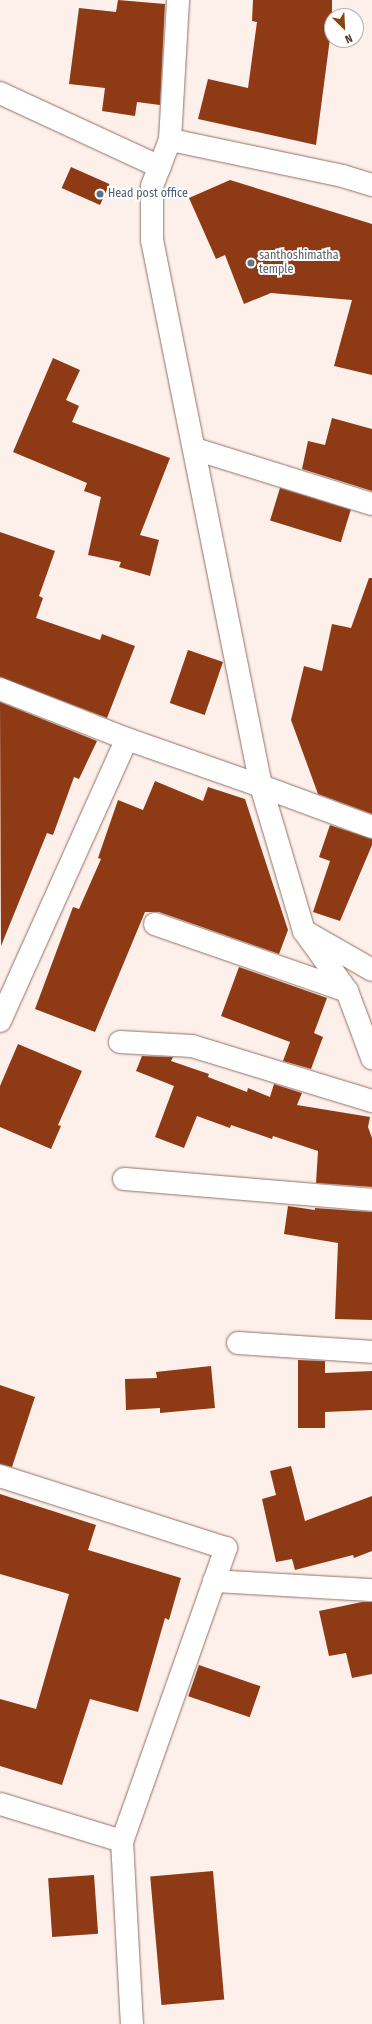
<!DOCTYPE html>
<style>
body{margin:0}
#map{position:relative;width:372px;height:2024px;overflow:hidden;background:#fdefea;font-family:"Fira Sans Condensed",sans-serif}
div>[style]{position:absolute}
.building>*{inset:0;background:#8e3a15;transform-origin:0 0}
.roads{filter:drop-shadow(0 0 1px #907267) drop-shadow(0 0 1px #907267)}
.street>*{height:22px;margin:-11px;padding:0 11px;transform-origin:11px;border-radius:11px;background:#fff}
.secondary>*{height:22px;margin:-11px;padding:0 11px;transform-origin:11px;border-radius:11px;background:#fff}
.dots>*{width:11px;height:11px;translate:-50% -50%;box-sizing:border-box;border:2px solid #fff;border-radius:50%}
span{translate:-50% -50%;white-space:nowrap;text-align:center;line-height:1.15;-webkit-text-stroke:4px #fff;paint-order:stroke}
.service-label{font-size:12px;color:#4e5e75}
.left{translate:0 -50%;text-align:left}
.worship-label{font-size:12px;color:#5b616d}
.north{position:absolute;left:324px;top:8px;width:40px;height:40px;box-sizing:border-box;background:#fff;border:1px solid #b5b0ae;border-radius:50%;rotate:156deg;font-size:11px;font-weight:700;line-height:16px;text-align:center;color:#463934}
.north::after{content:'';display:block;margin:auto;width:14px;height:18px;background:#86460d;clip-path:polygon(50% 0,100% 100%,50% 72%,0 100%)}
</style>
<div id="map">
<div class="building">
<div style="clip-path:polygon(118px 0,165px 4px,160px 105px,137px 102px,135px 116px,102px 111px,105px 88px,69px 84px,79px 8px,116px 12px)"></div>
<div style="clip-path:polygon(253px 0,332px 0,332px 23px,316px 145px,198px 119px,208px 79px,248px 88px,257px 22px,252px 21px)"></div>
<div style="left:71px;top:167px;width:42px;height:23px;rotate:24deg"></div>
<div style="clip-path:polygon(230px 180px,372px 224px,372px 375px,334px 366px,352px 300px,271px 293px,244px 304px,225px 255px,216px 259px,189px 198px)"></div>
<div style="clip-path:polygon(53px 358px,80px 370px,66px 400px,79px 406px,72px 422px,170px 458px,140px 535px,159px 540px,150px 576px,119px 567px,121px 562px,88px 555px,101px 497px,84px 491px,87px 483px,13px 452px)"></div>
<div style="clip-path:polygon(332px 418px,372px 429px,372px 491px,302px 469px,308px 441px,325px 445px)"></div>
<div style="left:280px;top:488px;width:74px;height:34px;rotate:17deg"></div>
<div style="clip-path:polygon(0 532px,55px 551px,39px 596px,43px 598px,36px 618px,100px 640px,102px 634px,135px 646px,107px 718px,0 677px)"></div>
<div style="clip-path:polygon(369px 578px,372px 578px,372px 814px,318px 794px,291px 720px,304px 666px,322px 671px,332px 624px,351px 628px)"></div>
<div style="left:188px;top:650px;width:37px;height:56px;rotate:19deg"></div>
<div style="clip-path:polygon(0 702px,97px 741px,79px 779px,74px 777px,53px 835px,47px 833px,1px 946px)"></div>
<div style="clip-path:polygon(155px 781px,203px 801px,208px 787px,245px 799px,288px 930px,279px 954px,159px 912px,145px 912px,95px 1032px,35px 1009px,73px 907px,79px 909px,101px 859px,98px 858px,118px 800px,143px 810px)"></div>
<div style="clip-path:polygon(330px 825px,372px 839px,372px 845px,340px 921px,313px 912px,330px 861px,319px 857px)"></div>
<div style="clip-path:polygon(239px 967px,327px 998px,314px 1033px,323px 1037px,311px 1069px,283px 1061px,290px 1042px,221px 1016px)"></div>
<div style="clip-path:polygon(18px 1044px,82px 1071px,58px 1125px,61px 1126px,51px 1149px,0 1127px,0 1086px)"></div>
<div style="clip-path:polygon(142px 1056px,173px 1057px,171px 1061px,209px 1074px,208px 1077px,247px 1092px,248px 1088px,270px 1097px,274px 1084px,302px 1093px,297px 1105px,370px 1117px,368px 1127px,372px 1138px,372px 1187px,316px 1183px,318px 1151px,273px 1136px,272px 1139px,231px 1125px,230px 1128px,197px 1116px,184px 1148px,155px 1137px,174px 1086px,136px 1071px)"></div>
<div style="clip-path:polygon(288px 1206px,315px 1210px,315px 1208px,372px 1212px,372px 1320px,335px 1319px,338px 1243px,284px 1234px)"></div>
<div style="clip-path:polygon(298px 1360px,325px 1361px,325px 1373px,372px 1371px,372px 1410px,325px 1412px,325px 1428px,298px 1428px)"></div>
<div style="clip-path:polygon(211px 1366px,215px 1408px,160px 1413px,160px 1408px,126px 1410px,125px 1379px,157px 1378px,156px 1372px)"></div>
<div style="clip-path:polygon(0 1385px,35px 1397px,12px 1467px,0 1464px)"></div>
<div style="clip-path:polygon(291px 1466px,305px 1521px,372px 1496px,372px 1551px,354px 1558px,353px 1555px,295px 1570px,292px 1559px,276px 1562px,262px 1499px,276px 1495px,270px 1471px)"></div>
<div style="clip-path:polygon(0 1494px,96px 1525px,88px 1550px,181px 1578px,169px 1620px,165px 1618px,138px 1712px,90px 1699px,62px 1785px,0 1766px,0 1699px,36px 1709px,69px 1594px,0 1574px)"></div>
<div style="clip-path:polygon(362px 1602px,372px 1602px,372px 1674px,352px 1678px,346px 1653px,329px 1656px,319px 1611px)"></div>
<div style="left:199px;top:1665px;width:65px;height:33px;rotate:19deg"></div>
<div style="left:213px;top:1871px;width:129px;height:63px;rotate:85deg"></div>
<div style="left:94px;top:1875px;width:59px;height:46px;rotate:86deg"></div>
</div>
<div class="roads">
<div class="street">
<div style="left:0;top:93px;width:176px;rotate:24.8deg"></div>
<div style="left:195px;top:449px;width:185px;rotate:17.3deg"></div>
<div style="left:0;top:689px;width:136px;rotate:21.5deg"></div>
<div style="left:261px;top:786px;width:118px;rotate:20.3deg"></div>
<div style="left:155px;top:924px;width:203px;rotate:19.2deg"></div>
<div style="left:304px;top:931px;width:74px;rotate:54.4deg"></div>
<div style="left:347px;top:991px;width:72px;rotate:69.5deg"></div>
<div style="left:120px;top:1042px;width:72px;rotate:3.2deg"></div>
<div style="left:192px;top:1046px;width:188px;rotate:17deg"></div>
<div style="left:124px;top:1179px;width:249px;rotate:4.8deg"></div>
<div style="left:238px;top:1343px;width:134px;rotate:3.8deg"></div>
<div style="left:0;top:1476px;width:237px;rotate:17.7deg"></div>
<div style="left:226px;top:1548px;width:311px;rotate:109.5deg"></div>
<div style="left:122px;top:1841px;width:127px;rotate:-163.1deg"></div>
<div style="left:214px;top:1581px;width:158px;rotate:3.3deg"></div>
<div style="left:122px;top:1841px;width:183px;rotate:86.9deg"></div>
</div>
<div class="secondary">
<div style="left:170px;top:140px;width:140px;rotate:-86.7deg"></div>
<div style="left:372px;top:185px;width:30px;rotate:-163deg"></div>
<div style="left:343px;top:176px;width:177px;rotate:-168.2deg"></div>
<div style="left:170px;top:140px;width:49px;rotate:111.4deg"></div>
<div style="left:152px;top:186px;width:54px;rotate:90deg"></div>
<div style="left:152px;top:240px;width:557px;rotate:78.71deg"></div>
<div style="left:261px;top:786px;width:151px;rotate:73.5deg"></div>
<div style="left:304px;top:931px;width:78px;rotate:29.8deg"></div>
<div style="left:0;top:1021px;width:309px;rotate:-65.8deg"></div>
<div style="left:127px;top:739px;width:142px;rotate:19.3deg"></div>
</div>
</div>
<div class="dots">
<div style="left:100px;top:194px;background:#5c6f8a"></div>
<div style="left:251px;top:263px;background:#6b7280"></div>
</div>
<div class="service-label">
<span class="left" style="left:108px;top:194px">Head post office</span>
</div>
<div class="worship-label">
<span class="left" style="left:259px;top:263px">santhoshimatha<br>temple</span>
</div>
<div class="north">N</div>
</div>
